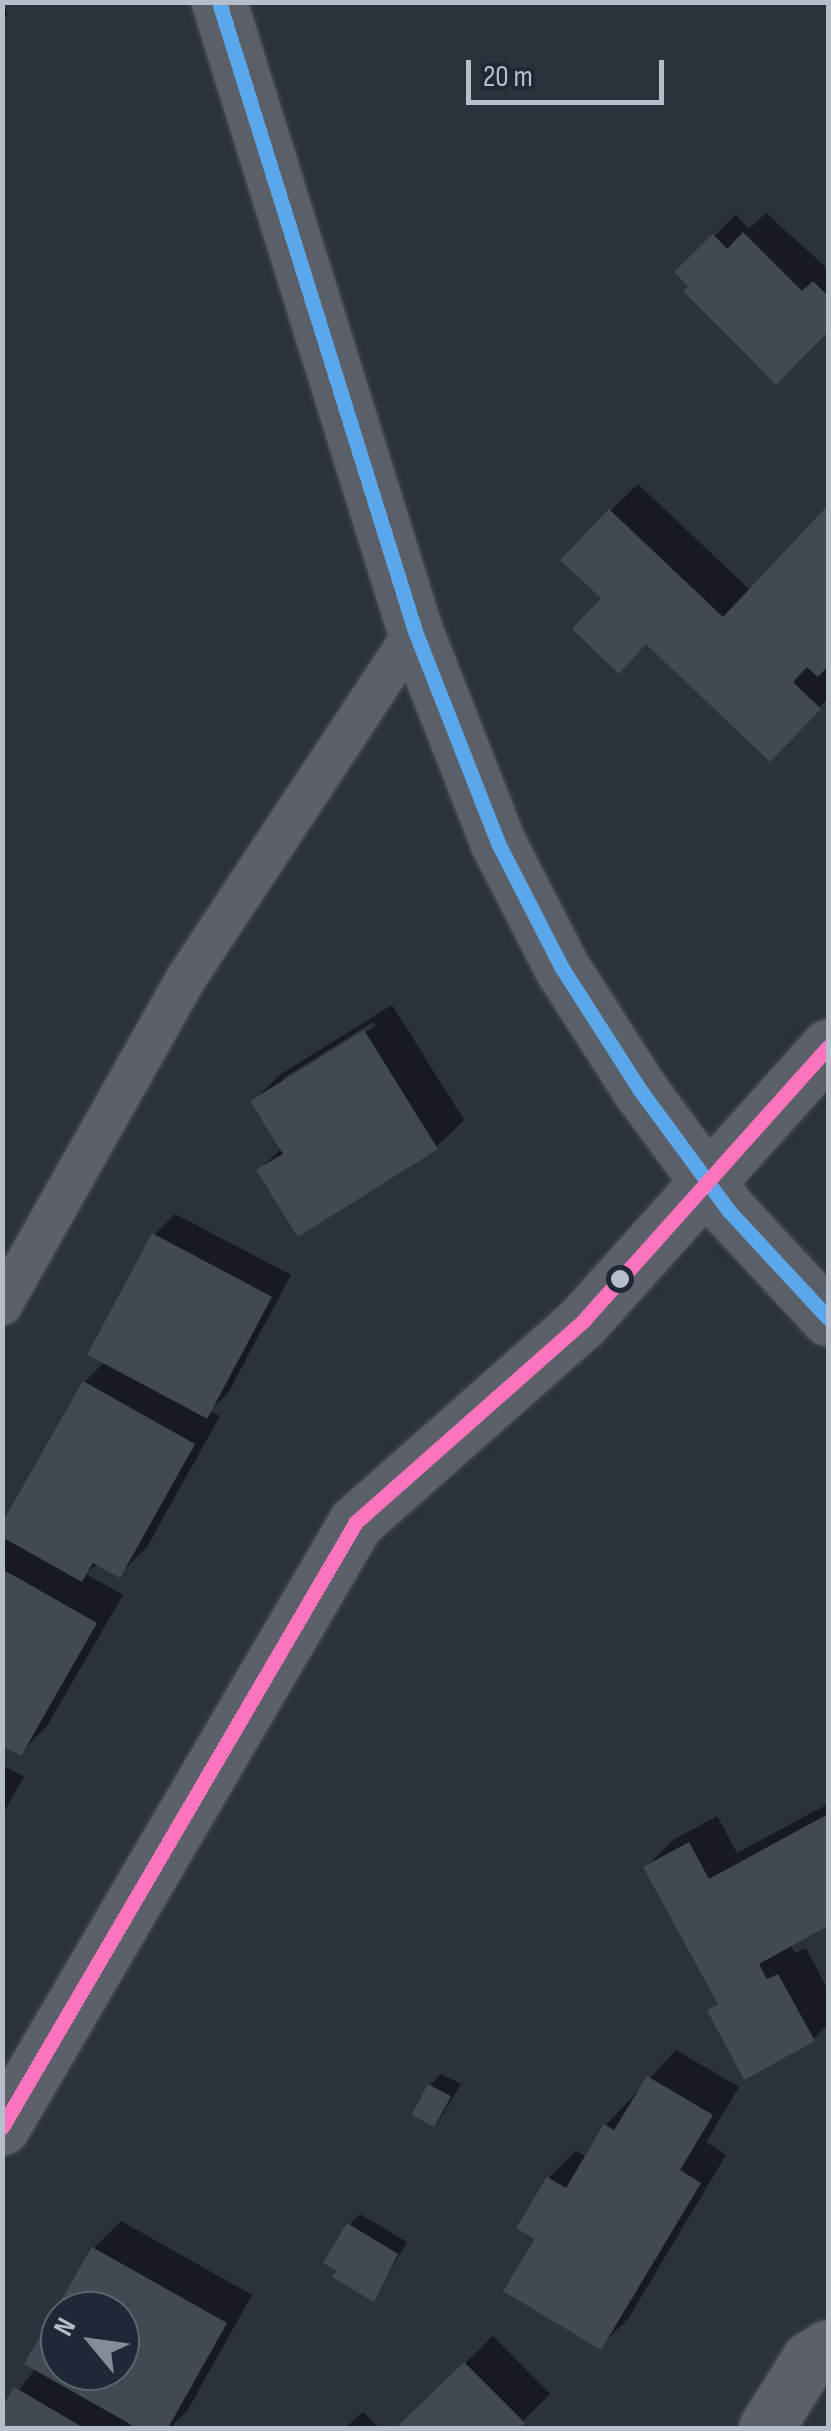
<!DOCTYPE html>
<html>
<head>
<meta charset="utf-8">
<style>
  body { margin:0 }
  #map { position:relative; width:831px; height:2431px; overflow:hidden; background:#2b323c; font-family:"Sofia Sans Condensed",sans-serif }
  div>[style] { position:absolute }
  .shadow>* { inset:0; background:#0007 }
  .building>* { inset:0; background:#434951; transform-origin:0 0 }
  .roads { filter:drop-shadow(0 0 2px #4a4e56) drop-shadow(0 0 2px #4a4e56) }
  .lane>* { height:40px; margin:-20px; padding:0 20px; transform-origin:20px; border-radius:20px; background:#5c6169 }
  .street>* { height:55px; margin:-27.5px; padding:0 27.5px; transform-origin:27.5px; border-radius:27.5px; background:#5c6169 }
  .secondary>* { height:55px; margin:-27.5px; padding:0 27.5px; transform-origin:27.5px; border-radius:27.5px; background:#5b5f67 }
  .bus-1>* { height:15px; margin:-7.5px; padding:0 7.5px; transform-origin:7.5px; border-radius:7.5px; background:#5aa8eb }
  .bus-2>* { height:15px; margin:-7.5px; padding:0 7.5px; transform-origin:7.5px; border-radius:7.5px; background:#fc73be }
  .dots>* { width:28px; height:28px; translate:-50% -50%; box-sizing:border-box; border:5px solid #1e2837; border-radius:50% }
  span { translate:-50% -50%; white-space:nowrap; text-align:center; line-height:1.15; -webkit-text-stroke:8px #1e2837; paint-order:stroke }
  .frame { position:absolute; inset:0; border:5px solid #b6becc; pointer-events:none }
  .north { position:absolute; left:40px; top:2291px; width:100px; height:100px; box-sizing:border-box; background:#1e2837; border:2px solid #5b6473; border-radius:50%; rotate:299deg; font-size:28px; font-weight:700; line-height:40px; text-align:center; color:#b6becc }
  .north::after { content:''; display:block; margin:auto; width:35px; height:45px; background:#858d9a; clip-path:polygon(50% 0,100% 100%,50% 72%,0 100%) }
  .scale { position:absolute; left:466px; top:60px; width:198px; height:45px; box-sizing:border-box; border:5px solid #b6becc; border-top:0; padding-left:12px; font-size:30px; line-height:35px; white-space:nowrap; color:#b6becc; -webkit-text-stroke:8px #1e2837; paint-order:stroke }
</style>
</head>
<body>
<div id="map">
  <div class="shadow">
    <div style="clip-path:polygon(2px 2px,8px 14px,2px 19px)"></div>
    <div style="clip-path:polygon(766px 213px,828px 269px,828px 329px,776px 381px,678px 272px,736px 215px,749px 229px)"></div>
    <div style="clip-path:polygon(638px 484px,751px 591px,828px 509px,828px 698px,770px 759px,604px 598px,610px 511px)"></div>
    <div style="clip-path:polygon(evenodd,392px 1005px,464px 1120px,436px 1147px,259px 1170px,282px 1148px,253px 1101px,281px 1074px,392px 1005px,373px 1022px,376px 1026px,282px 1084px,282px 1079px,373px 1022px)"></div>
    <div style="clip-path:polygon(175px 1214px,291px 1275px,228px 1393px,210px 1411px,220px 1416px,147px 1547px,119px 1575px,98px 1563px,86px 1574px,123px 1595px,47px 1726px,20px 1753px,2px 1744px,2px 1539px,85px 1382px,105px 1361px,154px 1235px)"></div>
    <div style="clip-path:polygon(2px 1765px,24px 1777px,2px 1815px)"></div>
    <div style="clip-path:polygon(828px 1804px,828px 1923px,790px 1944px,795px 1953px,806px 1948px,828px 1990px,828px 2024px,813px 2039px,710px 2011px,719px 2001px,646px 1867px,673px 1840px,717px 1816px,737px 1853px)"></div>
    <div style="clip-path:polygon(676px 2050px,739px 2087px,706px 2142px,726px 2155px,628px 2319px,600px 2346px,538px 2238px,549px 2178px,576px 2151px,587px 2157px,606px 2125px)"></div>
    <div style="clip-path:polygon(441px 2074px,461px 2084px,436px 2125px,430px 2085px)"></div>
    <div style="clip-path:polygon(360px 2214px,407px 2242px,374px 2298px,349px 2225px)"></div>
    <div style="clip-path:polygon(evenodd,121px 2221px,252px 2295px,187px 2411px,170px 2428px,131px 2422px,128px 2428px,2px 2428px,2px 2412px,36px 2368px,27px 2363px,94px 2248px,121px 2221px,60px 2311px,120px 2311px,120px 2371px,60px 2371px,60px 2311px)"></div>
    <div style="clip-path:polygon(493px 2336px,550px 2394px,516px 2428px,399px 2428px)"></div>
    <div style="clip-path:polygon(363px 2412px,379px 2428px,345px 2428px)"></div>
  </div>
  <div class="building">
    <div style="clip-path:polygon(743px 232px,802px 291px,813px 281px,828px 296px,828px 332px,776px 385px,683px 291px,688px 286px,674px 272px,713px 234px,727px 249px)"></div>
    <div style="clip-path:polygon(828px 505px,828px 666px,818px 677px,807px 667px,793px 682px,821px 709px,770px 762px,646px 644px,619px 674px,572px 629px,601px 598px,560px 560px,609px 509px,723px 617px)"></div>
    <div style="clip-path:polygon(364px 1030px,438px 1149px,298px 1237px,256px 1170px,283px 1154px,250px 1101px)"></div>
    <div style="left:152px;top:1233px;width:136px;height:138px;rotate:28deg"></div>
    <div style="clip-path:polygon(83px 1381px,195px 1444px,120px 1578px,93px 1563px,82px 1582px,2px 1537px,2px 1523px)"></div>
    <div style="clip-path:polygon(2px 1569px,97px 1623px,21px 1756px,2px 1746px)"></div>
    <div style="clip-path:polygon(828px 1814px,828px 1926px,759px 1964px,767px 1979px,778px 1974px,815px 2041px,744px 2080px,707px 2010px,718px 2004px,643px 1867px,689px 1842px,709px 1879px)"></div>
    <div style="clip-path:polygon(647px 2076px,713px 2115px,680px 2170px,701px 2183px,601px 2350px,503px 2291px,535px 2239px,516px 2228px,547px 2177px,566px 2188px,604px 2124px,614px 2130px)"></div>
    <div style="left:428px;top:2084px;width:26px;height:35px;rotate:28deg"></div>
    <div style="clip-path:polygon(347px 2223px,398px 2254px,374px 2302px,332px 2277px,337px 2271px,323px 2263px)"></div>
    <div style="clip-path:polygon(evenodd,92px 2247px,227px 2323px,168px 2428px,137px 2428px,24px 2364px,92px 2247px,60px 2311px,120px 2311px,120px 2371px,60px 2371px,60px 2311px)"></div>
    <div style="clip-path:polygon(464px 2362px,525px 2423px,519px 2428px,396px 2428px)"></div>
    <div style="clip-path:polygon(14px 2387px,84px 2428px,2px 2428px,2px 2407px)"></div>
  </div>
  <div class="roads">
    <div class="lane">
      <div style="left:2px;top:1305px;width:377px;rotate:-60.6deg"></div>
      <div style="left:187px;top:977px;width:414px;rotate:-56.6deg"></div>
    </div>
    <div class="street">
      <div style="left:2px;top:2127px;width:701px;rotate:-59.67deg"></div>
      <div style="left:356px;top:1522px;width:303px;rotate:-41.5deg"></div>
      <div style="left:583px;top:1321px;width:368px;rotate:-48.2deg"></div>
      <div style="left:766px;top:2428px;width:81px;rotate:-58.1deg"></div>
      <div style="left:809px;top:2359px;width:22px;rotate:-32deg"></div>
    </div>
    <div class="secondary">
      <div style="left:219px;top:2px;width:659px;rotate:72.69deg"></div>
      <div style="left:415px;top:631px;width:228px;rotate:68.6deg"></div>
      <div style="left:498px;top:843px;width:140px;rotate:62.9deg"></div>
      <div style="left:562px;top:968px;width:145px;rotate:57.4deg"></div>
      <div style="left:640px;top:1090px;width:150px;rotate:53.7deg"></div>
      <div style="left:729px;top:1211px;width:146px;rotate:47.2deg"></div>
    </div>
  </div>
  <div class="bus-1">
    <div style="left:219px;top:2px;width:659px;rotate:72.69deg"></div>
    <div style="left:415px;top:631px;width:228px;rotate:68.6deg"></div>
    <div style="left:498px;top:843px;width:140px;rotate:62.9deg"></div>
    <div style="left:562px;top:968px;width:145px;rotate:57.4deg"></div>
    <div style="left:640px;top:1090px;width:150px;rotate:53.7deg"></div>
    <div style="left:729px;top:1211px;width:146px;rotate:47.2deg"></div>
  </div>
  <div class="bus-2">
    <div style="left:2px;top:2127px;width:701px;rotate:-59.67deg"></div>
    <div style="left:356px;top:1522px;width:303px;rotate:-41.5deg"></div>
    <div style="left:583px;top:1321px;width:368px;rotate:-48.2deg"></div>
  </div>
  <div class="dots">
    <div style="left:620px;top:1279px;background:#b6becc"></div>
  </div>
  <div class="frame"></div>
  <div class="north">N</div>
  <div class="scale">20 m</div>
</div>
</body>
</html>
